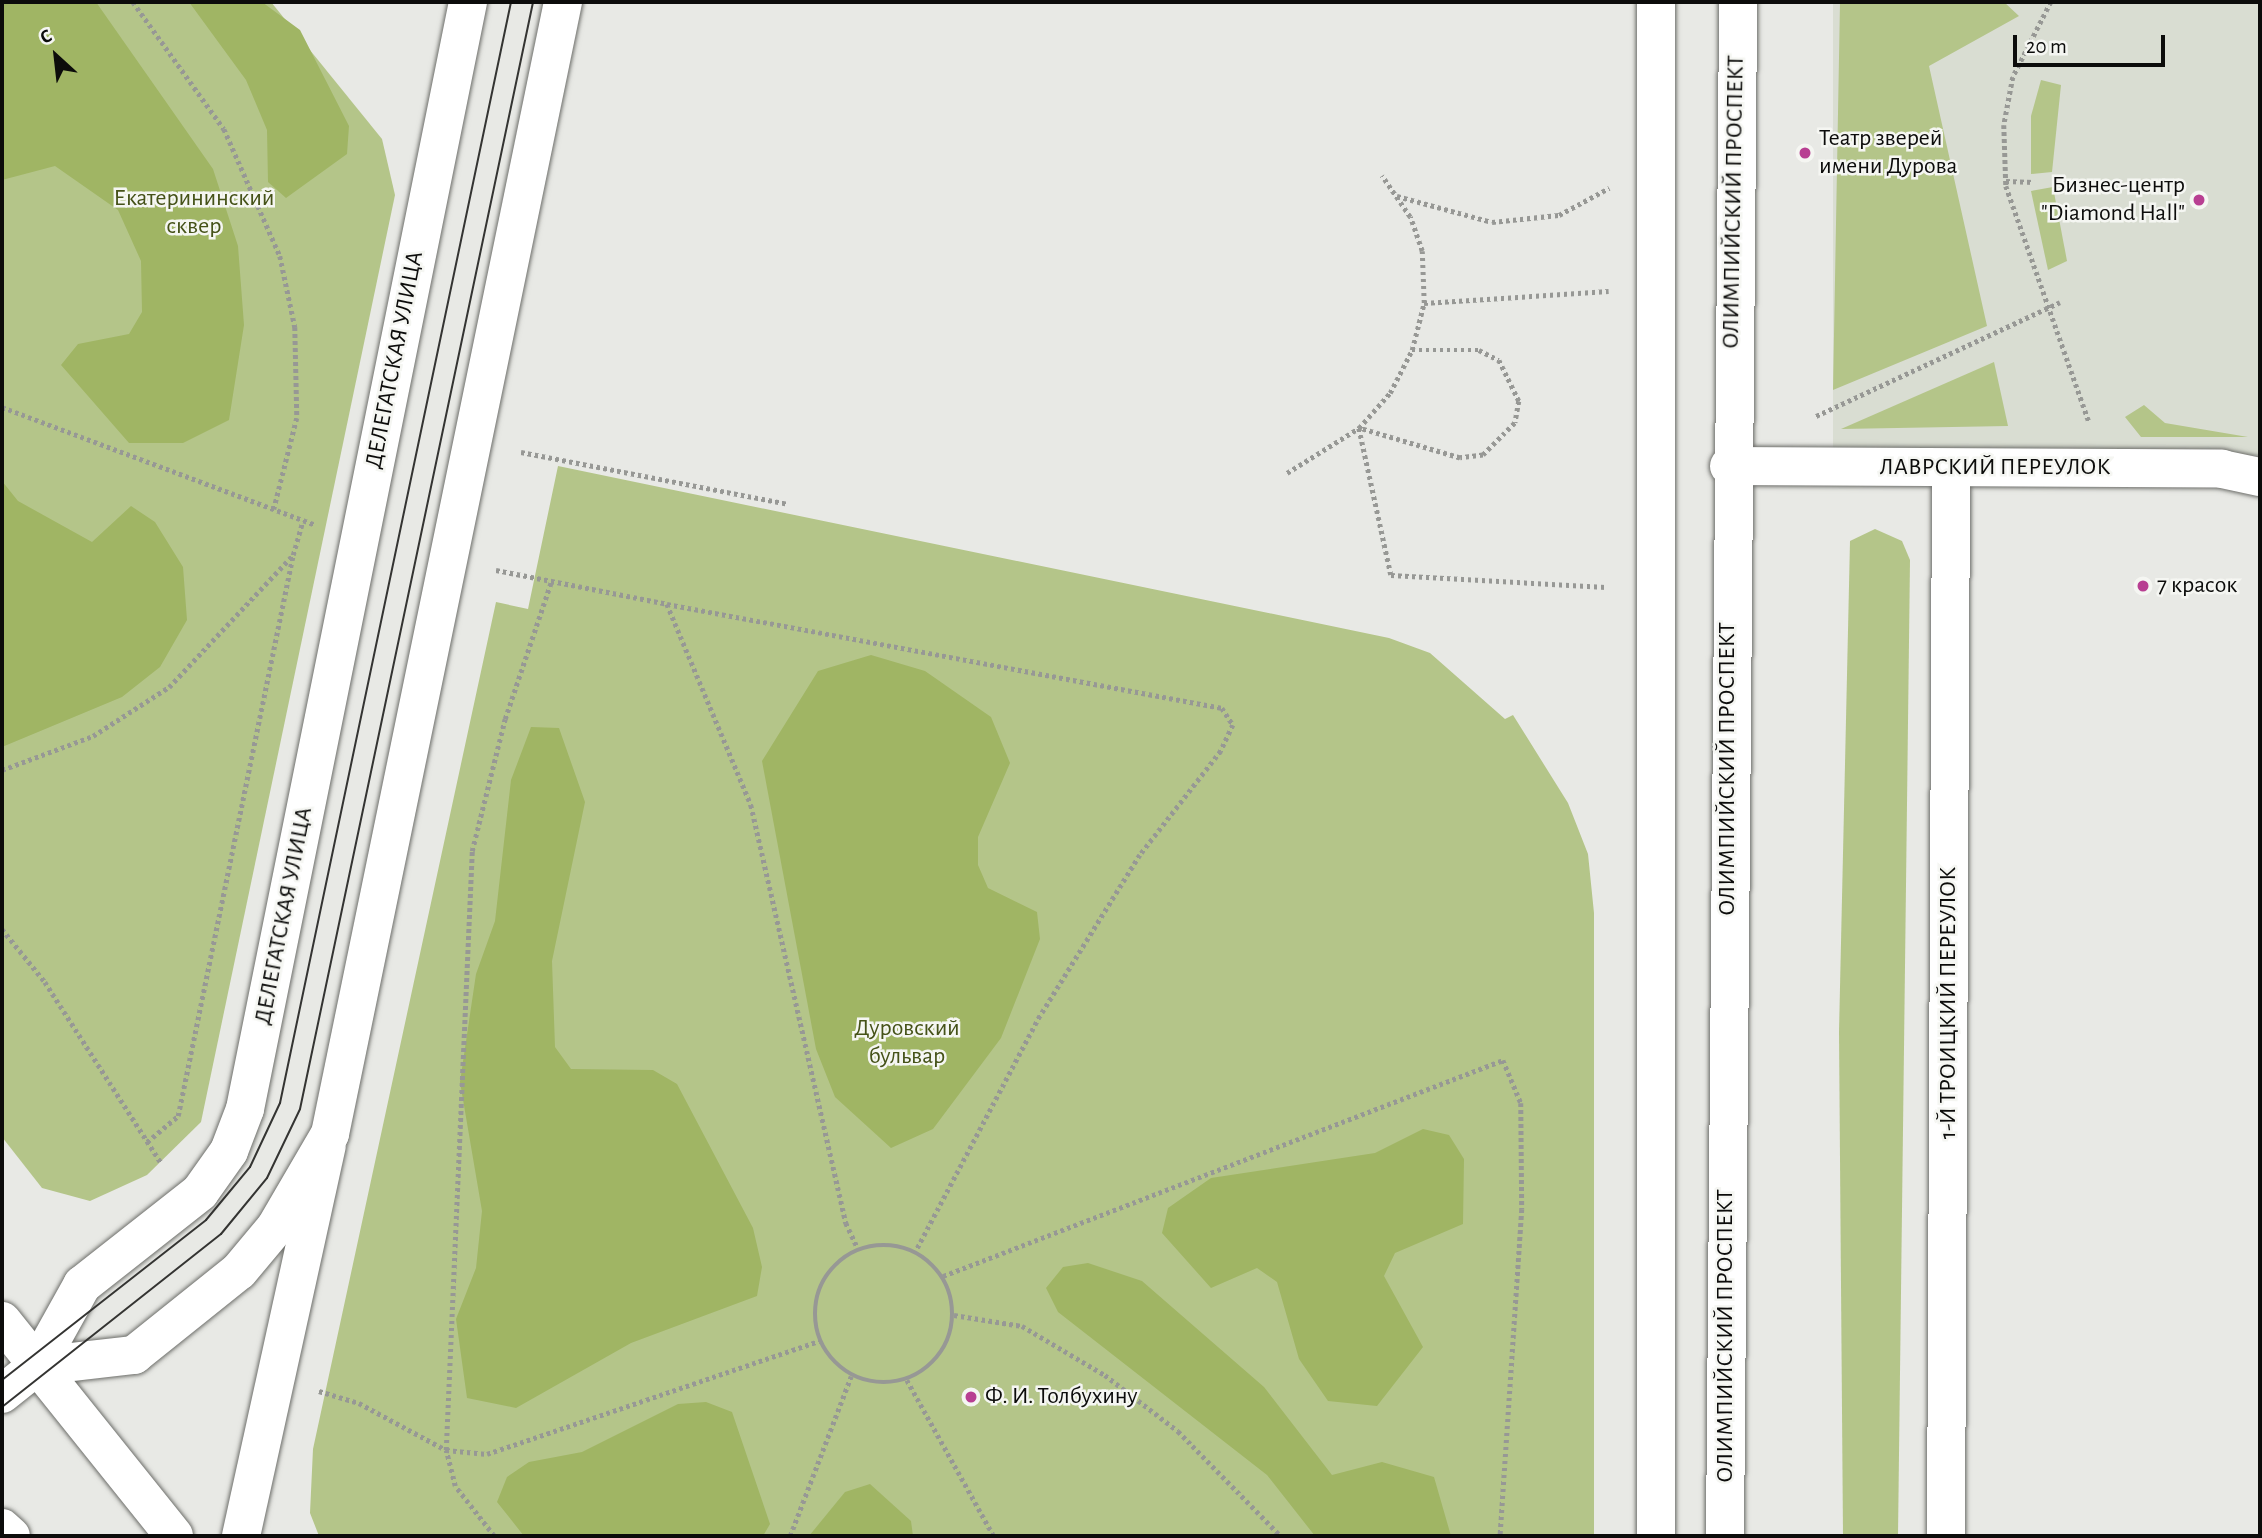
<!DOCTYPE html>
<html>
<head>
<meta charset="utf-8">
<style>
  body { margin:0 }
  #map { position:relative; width:2262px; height:1538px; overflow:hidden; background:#e8e9e5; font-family:"Alegreya Sans",sans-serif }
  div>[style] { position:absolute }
  .built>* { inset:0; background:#d9ddd2; transform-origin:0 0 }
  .green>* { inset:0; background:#b4c589 }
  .forest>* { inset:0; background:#a0b564 }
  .path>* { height:4.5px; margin-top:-2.25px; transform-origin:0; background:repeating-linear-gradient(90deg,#979895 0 3.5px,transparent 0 7px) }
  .path>.ring { margin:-2.25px; padding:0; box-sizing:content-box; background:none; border:4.5px solid #979895; border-radius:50% }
  .roads { filter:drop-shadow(0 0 2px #6d6e6a) drop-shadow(0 0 2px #6d6e6a) }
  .minor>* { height:38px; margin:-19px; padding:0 19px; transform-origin:19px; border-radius:19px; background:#fff }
  .tertiary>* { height:38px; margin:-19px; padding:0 19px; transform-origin:19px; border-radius:19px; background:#fff }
  .secondary>* { height:38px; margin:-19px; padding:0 19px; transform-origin:19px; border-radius:19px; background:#fff }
  .tram>* { height:2px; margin:-1px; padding:0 1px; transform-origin:1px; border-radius:1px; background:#343432 }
  .dots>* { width:19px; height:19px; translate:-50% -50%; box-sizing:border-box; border:4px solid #f5f6f2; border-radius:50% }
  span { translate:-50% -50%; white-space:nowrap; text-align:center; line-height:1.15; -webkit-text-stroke:5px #f5f6f2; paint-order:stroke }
  .poi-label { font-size:24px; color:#0c0c0b }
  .left { translate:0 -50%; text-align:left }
  .right { translate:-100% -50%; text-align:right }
  .park-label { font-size:24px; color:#455218 }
  .street-label { font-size:24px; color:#0c0c0b }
  .frame { position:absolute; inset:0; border:4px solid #0c0c0b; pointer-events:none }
  .north { position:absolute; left:21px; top:21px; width:70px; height:70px; -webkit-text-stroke:5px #f5f6f2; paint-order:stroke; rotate:333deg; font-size:19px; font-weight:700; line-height:28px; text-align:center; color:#0c0c0b }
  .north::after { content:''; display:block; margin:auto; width:24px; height:32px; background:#0c0c0b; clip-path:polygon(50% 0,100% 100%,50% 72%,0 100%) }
  .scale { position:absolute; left:2013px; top:35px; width:152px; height:32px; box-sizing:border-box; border:4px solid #0c0c0b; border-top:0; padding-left:9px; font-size:21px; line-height:24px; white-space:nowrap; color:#0c0c0b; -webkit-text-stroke:5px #f5f6f2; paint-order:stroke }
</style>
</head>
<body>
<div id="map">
  <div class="built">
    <div style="left:1833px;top:2px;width:427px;height:453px"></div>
  </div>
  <div class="green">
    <div style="clip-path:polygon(2px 2px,271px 2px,382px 139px,395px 195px,201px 1122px,147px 1175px,90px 1201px,42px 1188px,2px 1137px)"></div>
    <div style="clip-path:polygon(1840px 2px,2004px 2px,2019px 16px,1929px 66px,1987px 326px,1833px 390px)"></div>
    <div style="clip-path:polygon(2041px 80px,2061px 85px,2052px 172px,2031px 174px,2031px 116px)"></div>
    <div style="clip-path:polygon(2053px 187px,2067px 261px,2048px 270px,2031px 191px)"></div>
    <div style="clip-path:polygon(1994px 362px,2008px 426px,1841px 429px)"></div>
    <div style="clip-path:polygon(2144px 405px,2165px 423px,2248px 437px,2141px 437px,2125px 417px)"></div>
    <div style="clip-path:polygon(558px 466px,1389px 638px,1430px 653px,1505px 719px,1513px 715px,1568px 803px,1588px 854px,1594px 913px,1594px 1536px,319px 1536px,310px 1513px,313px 1449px,496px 602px,528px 609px)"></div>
    <div style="clip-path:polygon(1875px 529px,1902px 541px,1910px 560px,1898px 1536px,1843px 1536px,1839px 1032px,1850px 541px)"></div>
  </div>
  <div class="forest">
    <div style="clip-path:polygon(2px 2px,96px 2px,213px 169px,238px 246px,244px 325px,229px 420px,183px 443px,129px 443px,61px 365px,78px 344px,129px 334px,142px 312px,141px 261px,118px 210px,55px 166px,2px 180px)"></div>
    <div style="clip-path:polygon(189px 2px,262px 2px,300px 30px,349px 126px,347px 154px,286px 198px,268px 182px,267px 130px,246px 80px)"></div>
    <div style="clip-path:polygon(2px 481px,18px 501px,92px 542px,131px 506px,155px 522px,183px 567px,187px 620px,160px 667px,122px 697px,2px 747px)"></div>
    <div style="clip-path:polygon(871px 655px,925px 671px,991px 717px,1010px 763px,978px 837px,978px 865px,988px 888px,1037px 912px,1040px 939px,1001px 1038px,933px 1129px,891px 1148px,835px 1097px,816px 1049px,762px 761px,818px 671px)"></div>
    <div style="clip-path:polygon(531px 727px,559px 728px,585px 802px,552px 961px,555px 1047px,571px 1069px,653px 1070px,677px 1084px,753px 1228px,762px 1267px,757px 1296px,631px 1343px,516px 1408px,467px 1398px,456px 1319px,476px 1268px,482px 1211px,460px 1082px,476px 974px,495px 921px,511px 780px)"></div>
    <div style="clip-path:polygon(1423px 1129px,1449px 1135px,1464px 1159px,1463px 1224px,1395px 1253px,1384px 1276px,1423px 1347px,1377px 1406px,1328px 1401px,1299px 1359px,1277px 1282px,1257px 1268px,1211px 1288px,1162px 1233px,1168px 1208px,1211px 1178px,1375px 1153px)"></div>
    <div style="clip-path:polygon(1088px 1263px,1142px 1281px,1264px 1387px,1332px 1475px,1382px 1462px,1434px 1477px,1451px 1536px,1315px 1536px,1267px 1475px,1058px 1312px,1046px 1288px,1063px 1267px)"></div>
    <div style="clip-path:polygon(706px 1402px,732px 1412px,770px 1524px,763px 1536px,524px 1536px,497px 1502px,507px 1477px,529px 1462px,582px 1452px,678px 1404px)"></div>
    <div style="clip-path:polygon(870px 1484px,911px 1521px,913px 1536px,809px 1536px,845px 1492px)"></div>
  </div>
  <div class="path">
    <div style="left:133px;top:2px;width:156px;rotate:54.4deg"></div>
    <div style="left:224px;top:129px;width:139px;rotate:66.2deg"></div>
    <div style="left:280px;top:256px;width:73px;rotate:78.1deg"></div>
    <div style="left:295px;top:327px;width:91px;rotate:88.7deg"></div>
    <div style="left:297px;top:418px;width:94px;rotate:104.2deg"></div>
    <div style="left:2051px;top:2px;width:84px;rotate:116.9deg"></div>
    <div style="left:2013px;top:77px;width:49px;rotate:100.6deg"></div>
    <div style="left:2004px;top:125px;width:61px;rotate:88.1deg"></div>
    <div style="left:2006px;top:186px;width:250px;rotate:70.6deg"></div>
    <div style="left:2006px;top:181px;width:28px;rotate:2deg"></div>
    <div style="left:1397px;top:196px;width:98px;rotate:15.3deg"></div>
    <div style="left:1492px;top:222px;width:67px;rotate:-6deg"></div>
    <div style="left:1559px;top:215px;width:57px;rotate:-28.4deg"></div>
    <div style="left:1424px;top:303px;width:185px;rotate:-3.7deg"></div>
    <div style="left:1412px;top:350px;width:67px"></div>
    <div style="left:1479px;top:350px;width:22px;rotate:27deg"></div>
    <div style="left:1499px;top:360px;width:46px;rotate:64deg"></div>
    <div style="left:1519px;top:401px;width:22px;rotate:100deg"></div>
    <div style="left:1515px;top:423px;width:45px;rotate:135deg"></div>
    <div style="left:1483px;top:455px;width:23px;rotate:173deg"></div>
    <div style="left:1460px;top:458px;width:105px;rotate:-163.5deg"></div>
    <div style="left:1359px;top:428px;width:150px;rotate:77.7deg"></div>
    <div style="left:1391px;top:575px;width:215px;rotate:3.2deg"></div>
    <div style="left:2px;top:407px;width:335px;rotate:20.6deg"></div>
    <div style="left:1816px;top:416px;width:269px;rotate:-25deg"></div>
    <div style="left:521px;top:452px;width:272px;rotate:11deg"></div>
    <div style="left:1287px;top:473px;width:85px;rotate:-32deg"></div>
    <div style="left:1359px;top:428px;width:47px;rotate:-48.5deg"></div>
    <div style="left:1390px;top:393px;width:48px;rotate:-62.9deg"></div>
    <div style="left:1412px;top:350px;width:49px;rotate:-75.7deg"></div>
    <div style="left:1424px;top:303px;width:52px;rotate:-92.2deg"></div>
    <div style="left:1422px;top:251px;width:36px;rotate:-109deg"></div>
    <div style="left:1410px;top:217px;width:50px;rotate:-124.3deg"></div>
    <div style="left:496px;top:570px;width:174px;rotate:11.2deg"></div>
    <div style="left:667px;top:604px;width:218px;rotate:67.3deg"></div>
    <div style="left:751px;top:805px;width:429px;rotate:77.2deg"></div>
    <div style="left:846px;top:1223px;width:29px;rotate:65deg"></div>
    <div style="left:667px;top:604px;width:565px;rotate:10.61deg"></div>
    <div style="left:1222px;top:708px;width:20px;rotate:57deg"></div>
    <div style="left:1233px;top:725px;width:29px;rotate:115deg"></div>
    <div style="left:1221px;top:751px;width:132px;rotate:127.9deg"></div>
    <div style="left:1140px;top:855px;width:190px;rotate:121.8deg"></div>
    <div style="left:1040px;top:1016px;width:266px;rotate:117.8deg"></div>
    <div style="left:2px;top:770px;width:97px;rotate:-20.5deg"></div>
    <div style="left:93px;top:736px;width:90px;rotate:-32.8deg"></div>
    <div style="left:169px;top:687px;width:181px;rotate:-46.8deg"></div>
    <div style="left:293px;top:555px;width:35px;rotate:-74deg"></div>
    <div style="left:2px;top:929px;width:68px;rotate:50.9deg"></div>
    <div style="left:45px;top:982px;width:216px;rotate:57.3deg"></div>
    <div style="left:147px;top:1142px;width:40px;rotate:-40deg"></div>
    <div style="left:178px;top:1116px;width:573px;rotate:-78.42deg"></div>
    <div class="ring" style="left:815px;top:1245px;width:133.5px;height:133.5px"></div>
    <div style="left:943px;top:1276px;width:600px;rotate:-21.09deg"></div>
    <div style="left:1503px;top:1060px;width:47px;rotate:67.3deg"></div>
    <div style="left:1521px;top:1103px;width:106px;rotate:89.5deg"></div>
    <div style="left:1522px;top:1209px;width:328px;rotate:93.8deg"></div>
    <div style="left:954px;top:1315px;width:69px;rotate:9.2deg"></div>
    <div style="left:1022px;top:1326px;width:96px;rotate:30.6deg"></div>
    <div style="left:1105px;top:1375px;width:92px;rotate:37.5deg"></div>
    <div style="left:1178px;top:1431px;width:147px;rotate:45.6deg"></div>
    <div style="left:907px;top:1380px;width:179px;rotate:60.9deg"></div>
    <div style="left:319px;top:1391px;width:42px;rotate:16.7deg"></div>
    <div style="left:359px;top:1403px;width:99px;rotate:28.4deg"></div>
    <div style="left:446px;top:1450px;width:41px;rotate:5.6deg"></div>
    <div style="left:487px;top:1454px;width:351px;rotate:-18.8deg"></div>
    <div style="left:494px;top:1536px;width:63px;rotate:-128deg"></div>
    <div style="left:455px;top:1486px;width:37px;rotate:-104deg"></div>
    <div style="left:446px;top:1450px;width:600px;rotate:-87.51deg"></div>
    <div style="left:472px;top:851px;width:136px;rotate:-76deg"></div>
    <div style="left:505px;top:719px;width:145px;rotate:-71.4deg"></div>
    <div style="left:790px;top:1536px;width:171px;rotate:-69.1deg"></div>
  </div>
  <div class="roads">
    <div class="minor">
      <div style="left:1729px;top:466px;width:493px;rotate:0.3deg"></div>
      <div style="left:2222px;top:469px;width:39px;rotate:12deg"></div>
      <div style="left:2px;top:1528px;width:12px;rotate:42deg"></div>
      <div style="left:1946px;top:1536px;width:1067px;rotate:-89.73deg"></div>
    </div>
    <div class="tertiary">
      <div style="left:2px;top:1394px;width:45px;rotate:-38.7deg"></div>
      <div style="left:241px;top:1536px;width:400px;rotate:-77.6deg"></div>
    </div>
    <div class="secondary">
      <div style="left:1656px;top:2px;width:1534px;rotate:90deg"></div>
      <div style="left:2px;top:1321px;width:275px;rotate:51.3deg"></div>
      <div style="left:37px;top:1366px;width:98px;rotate:-6.5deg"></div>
      <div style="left:134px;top:1355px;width:134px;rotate:-38.7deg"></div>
      <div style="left:239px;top:1271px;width:56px;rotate:-50.1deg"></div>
      <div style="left:275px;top:1228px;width:109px;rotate:-59.7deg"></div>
      <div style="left:330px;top:1134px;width:1156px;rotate:-78.37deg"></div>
      <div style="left:37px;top:1366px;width:93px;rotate:-60.9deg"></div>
      <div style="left:82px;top:1285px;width:150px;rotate:-38.2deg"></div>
      <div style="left:200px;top:1192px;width:50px;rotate:-54.7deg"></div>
      <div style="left:229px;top:1151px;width:45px;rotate:-69.1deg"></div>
      <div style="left:245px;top:1109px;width:1129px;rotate:-78.61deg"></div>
      <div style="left:1725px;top:1536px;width:1534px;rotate:-89.51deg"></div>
    </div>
  </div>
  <div class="tram">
    <div style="left:2px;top:1380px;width:259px;rotate:-38.1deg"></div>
    <div style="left:206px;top:1220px;width:69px;rotate:-50.3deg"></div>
    <div style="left:250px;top:1167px;width:71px;rotate:-64.9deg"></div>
    <div style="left:280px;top:1103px;width:1125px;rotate:-78.15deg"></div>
    <div style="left:2px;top:1407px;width:279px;rotate:-38.3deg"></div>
    <div style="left:221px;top:1234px;width:72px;rotate:-50.6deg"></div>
    <div style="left:267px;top:1178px;width:76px;rotate:-64.4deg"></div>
    <div style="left:300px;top:1109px;width:1131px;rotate:-78.11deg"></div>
  </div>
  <div class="dots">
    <div style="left:1805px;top:153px;background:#b83f92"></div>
    <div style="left:2199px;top:200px;background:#b83f92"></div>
    <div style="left:2143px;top:586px;background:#b83f92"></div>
    <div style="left:971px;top:1397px;background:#b83f92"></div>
  </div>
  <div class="poi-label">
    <span class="left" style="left:1819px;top:153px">Театр зверей<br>имени Дурова</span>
    <span class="right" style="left:2185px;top:200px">Бизнес-центр<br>"Diamond Hall"</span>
    <span class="left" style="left:2157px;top:586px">7 красок</span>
    <span class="left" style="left:985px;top:1397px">Ф. И. Толбухину</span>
  </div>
  <div class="park-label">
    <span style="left:194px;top:213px">Екатерининский<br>сквер</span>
    <span style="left:907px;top:1043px">Дуровский<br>бульвар</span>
  </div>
  <div class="street-label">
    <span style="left:1734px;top:202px;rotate:-89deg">ОЛИМПИЙСКИЙ ПРОСПЕКТ</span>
    <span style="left:395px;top:360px;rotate:-79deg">ДЕЛЕГАТСКАЯ УЛИЦА</span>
    <span style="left:1995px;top:468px">ЛАВРСКИЙ ПЕРЕУЛОК</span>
    <span style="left:1728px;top:769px;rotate:-90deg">ОЛИМПИЙСКИЙ ПРОСПЕКТ</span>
    <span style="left:284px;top:916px;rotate:-79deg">ДЕЛЕГАТСКАЯ УЛИЦА</span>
    <span style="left:1949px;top:1003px;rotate:-90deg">1-Й ТРОИЦКИЙ ПЕРЕУЛОК</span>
    <span style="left:1726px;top:1336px;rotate:-90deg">ОЛИМПИЙСКИЙ ПРОСПЕКТ</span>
  </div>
  <div class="frame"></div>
  <div class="north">С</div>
  <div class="scale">20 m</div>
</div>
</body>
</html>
